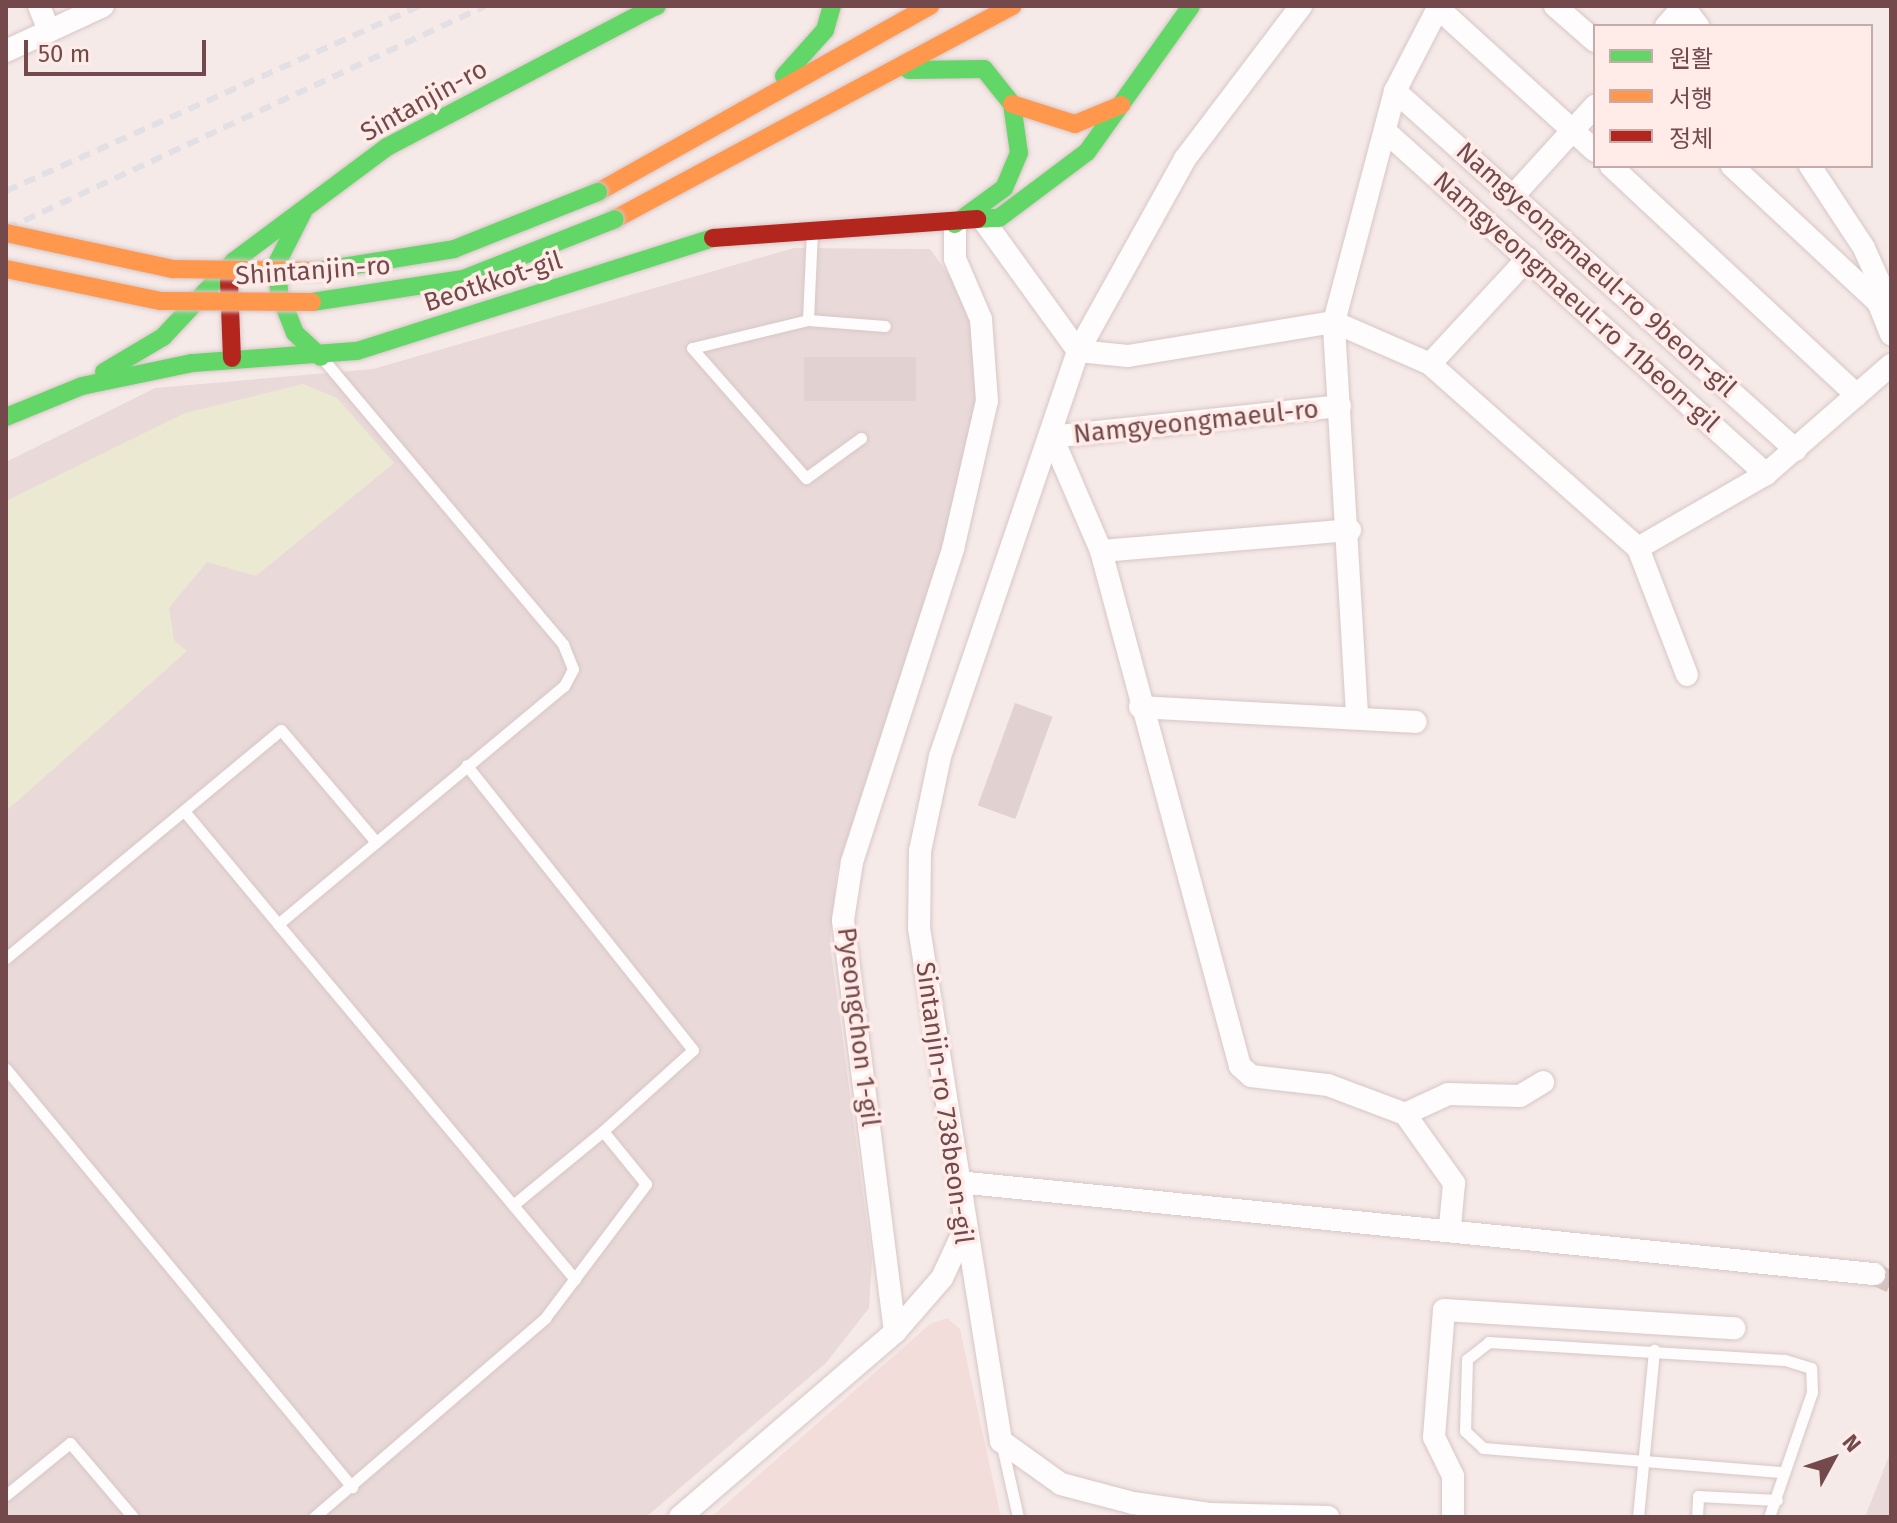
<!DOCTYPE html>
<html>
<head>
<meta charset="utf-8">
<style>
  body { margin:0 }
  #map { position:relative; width:1897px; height:1523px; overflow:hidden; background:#f6eae8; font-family:"Fira Sans","Noto Sans KR",sans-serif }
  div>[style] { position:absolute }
  .residential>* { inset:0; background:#f3ddda }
  .industrial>* { inset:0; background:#e9dad9 }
  .green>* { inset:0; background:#ece9d3 }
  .building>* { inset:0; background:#e2d1d1; transform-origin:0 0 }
  .street-tunnel>* { height:22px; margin-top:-11px; transform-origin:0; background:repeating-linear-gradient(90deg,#d6c2c1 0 22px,transparent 0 33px) }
  .roads { filter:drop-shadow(0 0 2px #d7c7c7) drop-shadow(0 0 2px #d7c7c7) }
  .lane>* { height:11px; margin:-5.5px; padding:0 5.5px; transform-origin:5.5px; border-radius:5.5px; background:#fefcfc }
  .street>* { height:22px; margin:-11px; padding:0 11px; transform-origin:11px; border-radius:11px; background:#fefcfc }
  .fast>* { height:18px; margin:-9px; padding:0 9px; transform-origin:9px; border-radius:9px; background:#63d668 }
  .slow>* { height:18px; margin:-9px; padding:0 9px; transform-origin:9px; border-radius:9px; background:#ff974d }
  .jam>* { height:18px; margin:-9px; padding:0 9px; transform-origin:9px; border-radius:9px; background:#b3261e }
  .rail>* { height:6px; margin-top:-3px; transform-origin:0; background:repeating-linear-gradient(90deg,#e2e0e4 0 12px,transparent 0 20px) }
  .bridges { filter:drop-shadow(0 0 2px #d5c6c6) drop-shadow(0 0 2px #d5c6c6) }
  .fast-bridge>* { height:18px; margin:-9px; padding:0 9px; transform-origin:9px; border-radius:9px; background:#63d668 }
  .slow-bridge>* { height:18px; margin:-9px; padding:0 9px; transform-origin:9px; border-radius:9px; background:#ff974d }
  span { translate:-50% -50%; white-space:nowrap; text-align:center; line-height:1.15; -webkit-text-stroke:7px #ffece8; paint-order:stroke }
  .street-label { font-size:26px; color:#74494c }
  .frame { position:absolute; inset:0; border:8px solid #74494c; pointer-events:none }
  .legend { position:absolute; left:1593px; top:24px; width:280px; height:144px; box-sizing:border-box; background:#ffece8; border:2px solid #c7abaa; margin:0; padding:10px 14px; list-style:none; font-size:24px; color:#74494c }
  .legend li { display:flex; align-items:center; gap:16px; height:40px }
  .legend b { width:40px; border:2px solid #c7abaa }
  .north { position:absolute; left:1793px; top:1419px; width:80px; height:80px; -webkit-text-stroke:6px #ffece8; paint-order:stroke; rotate:50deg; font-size:22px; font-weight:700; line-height:32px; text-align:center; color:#74494c }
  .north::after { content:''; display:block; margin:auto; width:28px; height:36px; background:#74494c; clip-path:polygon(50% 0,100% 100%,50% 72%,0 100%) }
  .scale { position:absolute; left:24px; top:40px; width:182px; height:36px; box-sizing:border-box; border:4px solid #74494c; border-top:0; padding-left:10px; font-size:24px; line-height:28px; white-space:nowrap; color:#74494c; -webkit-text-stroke:6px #ffece8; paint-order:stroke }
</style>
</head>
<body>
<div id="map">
  <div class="residential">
    <div style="clip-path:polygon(947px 1318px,960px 1329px,1001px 1517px,711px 1517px,930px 1324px)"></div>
  </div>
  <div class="industrial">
    <div style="clip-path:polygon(794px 248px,930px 249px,954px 282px,984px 358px,967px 474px,837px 870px,830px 943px,872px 1261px,869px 1308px,826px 1363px,646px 1517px,6px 1517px,6px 462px,155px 388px,373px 369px)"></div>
    <div style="clip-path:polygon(1891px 1451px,1891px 1517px,1865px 1517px)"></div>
  </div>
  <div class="green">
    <div style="clip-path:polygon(303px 384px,337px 398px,394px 463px,256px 576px,207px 562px,169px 608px,174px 640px,187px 651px,6px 811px,6px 501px,185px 413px)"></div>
  </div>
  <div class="building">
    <div style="left:916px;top:357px;width:44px;height:112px;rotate:90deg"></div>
    <div style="left:1015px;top:703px;width:40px;height:109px;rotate:20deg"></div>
  </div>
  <div class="street-tunnel">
    <div style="left:1874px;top:1274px;width:19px;rotate:25deg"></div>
  </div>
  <div class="roads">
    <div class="lane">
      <div style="left:812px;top:231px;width:89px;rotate:92.6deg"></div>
      <div style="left:808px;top:320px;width:119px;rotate:166.4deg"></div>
      <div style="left:692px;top:348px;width:173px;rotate:48.8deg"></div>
      <div style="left:806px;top:478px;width:68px;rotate:-36deg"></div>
      <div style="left:808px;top:320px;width:77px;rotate:4.5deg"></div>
      <div style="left:184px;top:811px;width:147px;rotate:50.2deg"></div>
      <div style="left:278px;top:924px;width:372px;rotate:-39.8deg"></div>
      <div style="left:564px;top:686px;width:19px;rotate:-62deg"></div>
      <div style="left:573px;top:669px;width:27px;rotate:-112deg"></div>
      <div style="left:563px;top:644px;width:374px;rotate:-130.1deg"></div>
      <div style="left:278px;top:924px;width:463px;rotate:50.1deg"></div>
      <div style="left:6px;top:958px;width:357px;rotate:-39.7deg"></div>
      <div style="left:281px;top:730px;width:147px;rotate:49.7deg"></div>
      <div style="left:6px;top:1069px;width:543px;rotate:50.38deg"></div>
      <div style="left:513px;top:1205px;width:117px;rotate:-39.4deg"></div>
      <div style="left:1002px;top:1446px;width:73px;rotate:77.3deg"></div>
      <div style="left:6px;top:1495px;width:82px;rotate:-39.1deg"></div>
      <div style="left:70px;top:1443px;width:97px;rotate:49.6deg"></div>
      <div style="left:314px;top:1517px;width:305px;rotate:-40.7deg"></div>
      <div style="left:545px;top:1318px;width:168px;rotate:-53deg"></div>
      <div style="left:646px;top:1184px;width:68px;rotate:-129.1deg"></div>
      <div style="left:603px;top:1131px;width:121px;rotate:-42deg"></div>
      <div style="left:693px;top:1050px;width:364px;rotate:-128.5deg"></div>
      <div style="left:1638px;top:1517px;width:168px;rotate:-84.5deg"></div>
      <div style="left:1697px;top:1517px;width:21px;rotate:-87deg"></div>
      <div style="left:1698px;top:1496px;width:79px;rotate:2.9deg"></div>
      <div style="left:1769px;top:1517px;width:132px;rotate:-71deg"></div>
      <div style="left:1812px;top:1392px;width:24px;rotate:-92deg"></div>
      <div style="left:1811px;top:1368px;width:28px;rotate:-163deg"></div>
      <div style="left:1784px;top:1360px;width:296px;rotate:-176.5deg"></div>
      <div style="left:1489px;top:1342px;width:28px;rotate:142deg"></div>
      <div style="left:1467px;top:1359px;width:72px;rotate:91.6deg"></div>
      <div style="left:1465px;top:1431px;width:25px;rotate:43deg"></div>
      <div style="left:1483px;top:1448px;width:302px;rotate:4.6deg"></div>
    </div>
    <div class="street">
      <div style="left:39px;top:6px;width:27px;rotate:68deg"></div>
      <div style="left:1301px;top:6px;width:192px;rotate:127.2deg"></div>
      <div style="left:1185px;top:159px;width:220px;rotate:119.1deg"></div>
      <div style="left:1078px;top:351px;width:429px;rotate:108.8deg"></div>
      <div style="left:940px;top:757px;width:96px;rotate:102deg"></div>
      <div style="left:920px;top:851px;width:77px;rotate:90.7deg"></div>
      <div style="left:919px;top:928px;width:520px;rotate:80.92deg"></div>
      <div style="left:1001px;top:1441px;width:74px;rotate:35.6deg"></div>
      <div style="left:1061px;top:1484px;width:74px;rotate:14.8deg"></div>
      <div style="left:1133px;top:1503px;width:77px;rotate:8.2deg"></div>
      <div style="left:1209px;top:1514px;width:119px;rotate:1.4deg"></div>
      <div style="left:1555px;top:6px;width:53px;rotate:41.2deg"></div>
      <div style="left:1683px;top:6px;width:25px;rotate:53deg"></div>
      <div style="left:1438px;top:8px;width:212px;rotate:42.3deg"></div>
      <div style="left:1666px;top:26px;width:27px;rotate:-48deg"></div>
      <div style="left:6px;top:51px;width:107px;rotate:-24.9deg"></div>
      <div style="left:1395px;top:91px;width:538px;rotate:41.84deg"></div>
      <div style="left:1385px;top:131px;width:513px;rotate:42deg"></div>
      <div style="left:1611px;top:166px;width:336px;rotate:43deg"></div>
      <div style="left:1732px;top:166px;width:200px;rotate:43deg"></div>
      <div style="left:1878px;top:302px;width:35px;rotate:68deg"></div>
      <div style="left:1810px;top:166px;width:98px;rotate:56.6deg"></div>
      <div style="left:1864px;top:248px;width:37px;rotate:66deg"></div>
      <div style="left:1879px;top:282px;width:20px;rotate:93deg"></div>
      <div style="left:1513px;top:196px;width:122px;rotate:-47.7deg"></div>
      <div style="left:984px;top:221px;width:160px;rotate:54.1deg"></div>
      <div style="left:1078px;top:351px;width:50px;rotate:5.7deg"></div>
      <div style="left:1128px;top:356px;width:209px;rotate:-9.4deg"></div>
      <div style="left:1334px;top:322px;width:105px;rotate:23.6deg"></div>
      <div style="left:1430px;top:364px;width:278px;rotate:41.5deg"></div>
      <div style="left:1638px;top:548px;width:136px;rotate:68.9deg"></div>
      <div style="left:1430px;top:364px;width:144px;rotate:-47.2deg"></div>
      <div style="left:1340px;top:406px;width:290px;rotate:173.9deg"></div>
      <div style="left:1052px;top:437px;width:124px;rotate:66.7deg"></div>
      <div style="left:1101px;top:551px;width:533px;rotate:74.9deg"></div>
      <div style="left:1240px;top:1066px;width:15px;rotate:42deg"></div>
      <div style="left:1251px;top:1076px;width:78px;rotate:6.7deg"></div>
      <div style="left:1328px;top:1085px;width:82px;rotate:20.6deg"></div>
      <div style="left:1405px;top:1114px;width:85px;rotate:54.6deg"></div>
      <div style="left:1454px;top:1183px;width:44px;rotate:95.2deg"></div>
      <div style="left:1638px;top:548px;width:148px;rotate:-30deg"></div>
      <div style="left:1766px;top:474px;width:166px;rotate:-41.1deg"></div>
      <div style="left:1101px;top:551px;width:250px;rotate:-4.8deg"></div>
      <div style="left:1140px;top:707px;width:276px;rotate:3.1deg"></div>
      <div style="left:1357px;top:714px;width:393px;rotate:-93.4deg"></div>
      <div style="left:1334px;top:322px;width:239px;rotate:-75.2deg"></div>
      <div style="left:1395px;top:91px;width:96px;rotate:-62.6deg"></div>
      <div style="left:1405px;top:1114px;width:47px;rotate:-24.9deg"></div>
      <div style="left:1448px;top:1094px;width:72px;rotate:1.6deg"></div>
      <div style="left:1520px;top:1096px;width:27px;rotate:-31deg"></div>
      <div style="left:958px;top:1182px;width:921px;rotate:5.74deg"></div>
      <div style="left:895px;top:1332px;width:72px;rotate:-49deg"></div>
      <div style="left:942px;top:1278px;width:50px;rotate:-65deg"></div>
      <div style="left:680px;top:1517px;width:284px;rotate:-40.7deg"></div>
      <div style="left:895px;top:1332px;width:415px;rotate:-97.2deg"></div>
      <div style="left:843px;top:920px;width:59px;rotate:-81.2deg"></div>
      <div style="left:852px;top:862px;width:329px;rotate:-72.1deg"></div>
      <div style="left:953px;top:549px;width:152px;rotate:-77.1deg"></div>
      <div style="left:987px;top:401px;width:82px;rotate:-94.2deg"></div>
      <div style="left:981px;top:319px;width:65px;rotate:-113.4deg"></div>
      <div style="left:955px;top:259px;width:35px;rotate:-90deg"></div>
      <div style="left:1453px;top:1517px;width:41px;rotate:-90deg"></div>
      <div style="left:1453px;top:1476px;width:43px;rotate:-116deg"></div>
      <div style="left:1434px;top:1437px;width:127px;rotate:-85.5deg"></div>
      <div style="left:1444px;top:1310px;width:291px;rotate:3.6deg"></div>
    </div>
    <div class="fast">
      <div style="left:654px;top:7px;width:3px;rotate:-18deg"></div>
      <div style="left:909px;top:70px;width:75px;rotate:-0.8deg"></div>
      <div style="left:984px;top:69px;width:45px;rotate:51.3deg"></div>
      <div style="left:1012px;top:104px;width:49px;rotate:81.9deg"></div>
      <div style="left:1019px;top:153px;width:38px;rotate:113deg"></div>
      <div style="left:1004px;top:188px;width:61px;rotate:143.7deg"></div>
      <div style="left:784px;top:76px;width:62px;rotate:-48.3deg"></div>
      <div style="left:825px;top:30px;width:25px;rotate:-74deg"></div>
      <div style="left:303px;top:212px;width:57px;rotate:117deg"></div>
      <div style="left:277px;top:263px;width:30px;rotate:86deg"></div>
      <div style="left:279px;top:293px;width:43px;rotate:68.2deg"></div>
      <div style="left:295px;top:333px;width:35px;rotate:43deg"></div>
      <div style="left:977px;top:219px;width:22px;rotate:-3deg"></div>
      <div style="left:999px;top:218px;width:110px;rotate:-36.9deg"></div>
      <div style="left:1087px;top:152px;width:179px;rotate:-54.5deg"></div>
      <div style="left:104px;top:372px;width:69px;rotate:-30.7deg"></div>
      <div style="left:163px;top:337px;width:104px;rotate:-46.9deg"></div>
      <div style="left:234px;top:261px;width:191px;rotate:-36.7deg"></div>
      <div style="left:387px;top:147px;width:304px;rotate:-27.7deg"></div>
      <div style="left:6px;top:417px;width:82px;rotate:-22.2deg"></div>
      <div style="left:82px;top:386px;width:112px;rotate:-11.8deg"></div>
      <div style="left:192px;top:363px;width:165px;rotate:-4.2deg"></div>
      <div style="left:357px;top:351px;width:374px;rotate:-17.6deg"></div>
    </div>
    <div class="slow">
      <div style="left:1012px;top:104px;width:66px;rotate:17.6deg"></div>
      <div style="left:1075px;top:124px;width:50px;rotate:-22.4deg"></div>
      <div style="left:598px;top:192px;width:381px;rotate:-29.3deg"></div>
      <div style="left:615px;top:219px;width:451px;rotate:-28.2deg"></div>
    </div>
    <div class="jam">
      <div style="left:713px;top:238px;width:265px;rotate:-4.1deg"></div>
      <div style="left:229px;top:281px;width:77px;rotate:87.8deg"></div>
    </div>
  </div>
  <div class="rail">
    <div style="left:6px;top:191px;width:453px;rotate:-24.1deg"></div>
    <div style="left:6px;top:229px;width:528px;rotate:-24.96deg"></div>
  </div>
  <div class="bridges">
    <div class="fast-bridge">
      <div style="left:317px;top:271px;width:139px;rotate:-9.1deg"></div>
      <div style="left:454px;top:249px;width:155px;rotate:-21.6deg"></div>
      <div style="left:312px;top:302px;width:153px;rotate:-8.7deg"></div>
      <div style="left:463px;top:279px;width:163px;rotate:-21.5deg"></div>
    </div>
    <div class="slow-bridge">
      <div style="left:6px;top:233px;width:171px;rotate:12.2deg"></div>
      <div style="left:173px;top:269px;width:144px;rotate:0.8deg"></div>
      <div style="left:6px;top:269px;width:157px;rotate:11.7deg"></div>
      <div style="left:160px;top:301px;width:152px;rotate:0.4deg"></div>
    </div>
  </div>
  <div class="street-label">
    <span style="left:424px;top:101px;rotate:-29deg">Sintanjin-ro</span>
    <span style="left:1596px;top:270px;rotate:42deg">Namgyeongmaeul-ro 9beon-gil</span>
    <span style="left:313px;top:271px;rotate:-4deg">Shintanjin-ro</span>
    <span style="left:493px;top:282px;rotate:-18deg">Beotkkot-gil</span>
    <span style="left:1576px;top:302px;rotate:42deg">Namgyeongmaeul-ro 11beon-gil</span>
    <span style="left:1196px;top:422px;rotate:-6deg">Namgyeongmaeul-ro</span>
    <span style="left:858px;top:1027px;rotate:83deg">Pyeongchon 1-gil</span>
    <span style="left:944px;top:1103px;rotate:82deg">Sintanjin-ro 738beon-gil</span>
  </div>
  <div class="frame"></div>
  <ul class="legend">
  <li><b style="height:10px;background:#63d668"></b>원활</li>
  <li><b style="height:10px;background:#ff974d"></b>서행</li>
  <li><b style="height:10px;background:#b3261e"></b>정체</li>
  </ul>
  <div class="north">N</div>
  <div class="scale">50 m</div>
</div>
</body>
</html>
